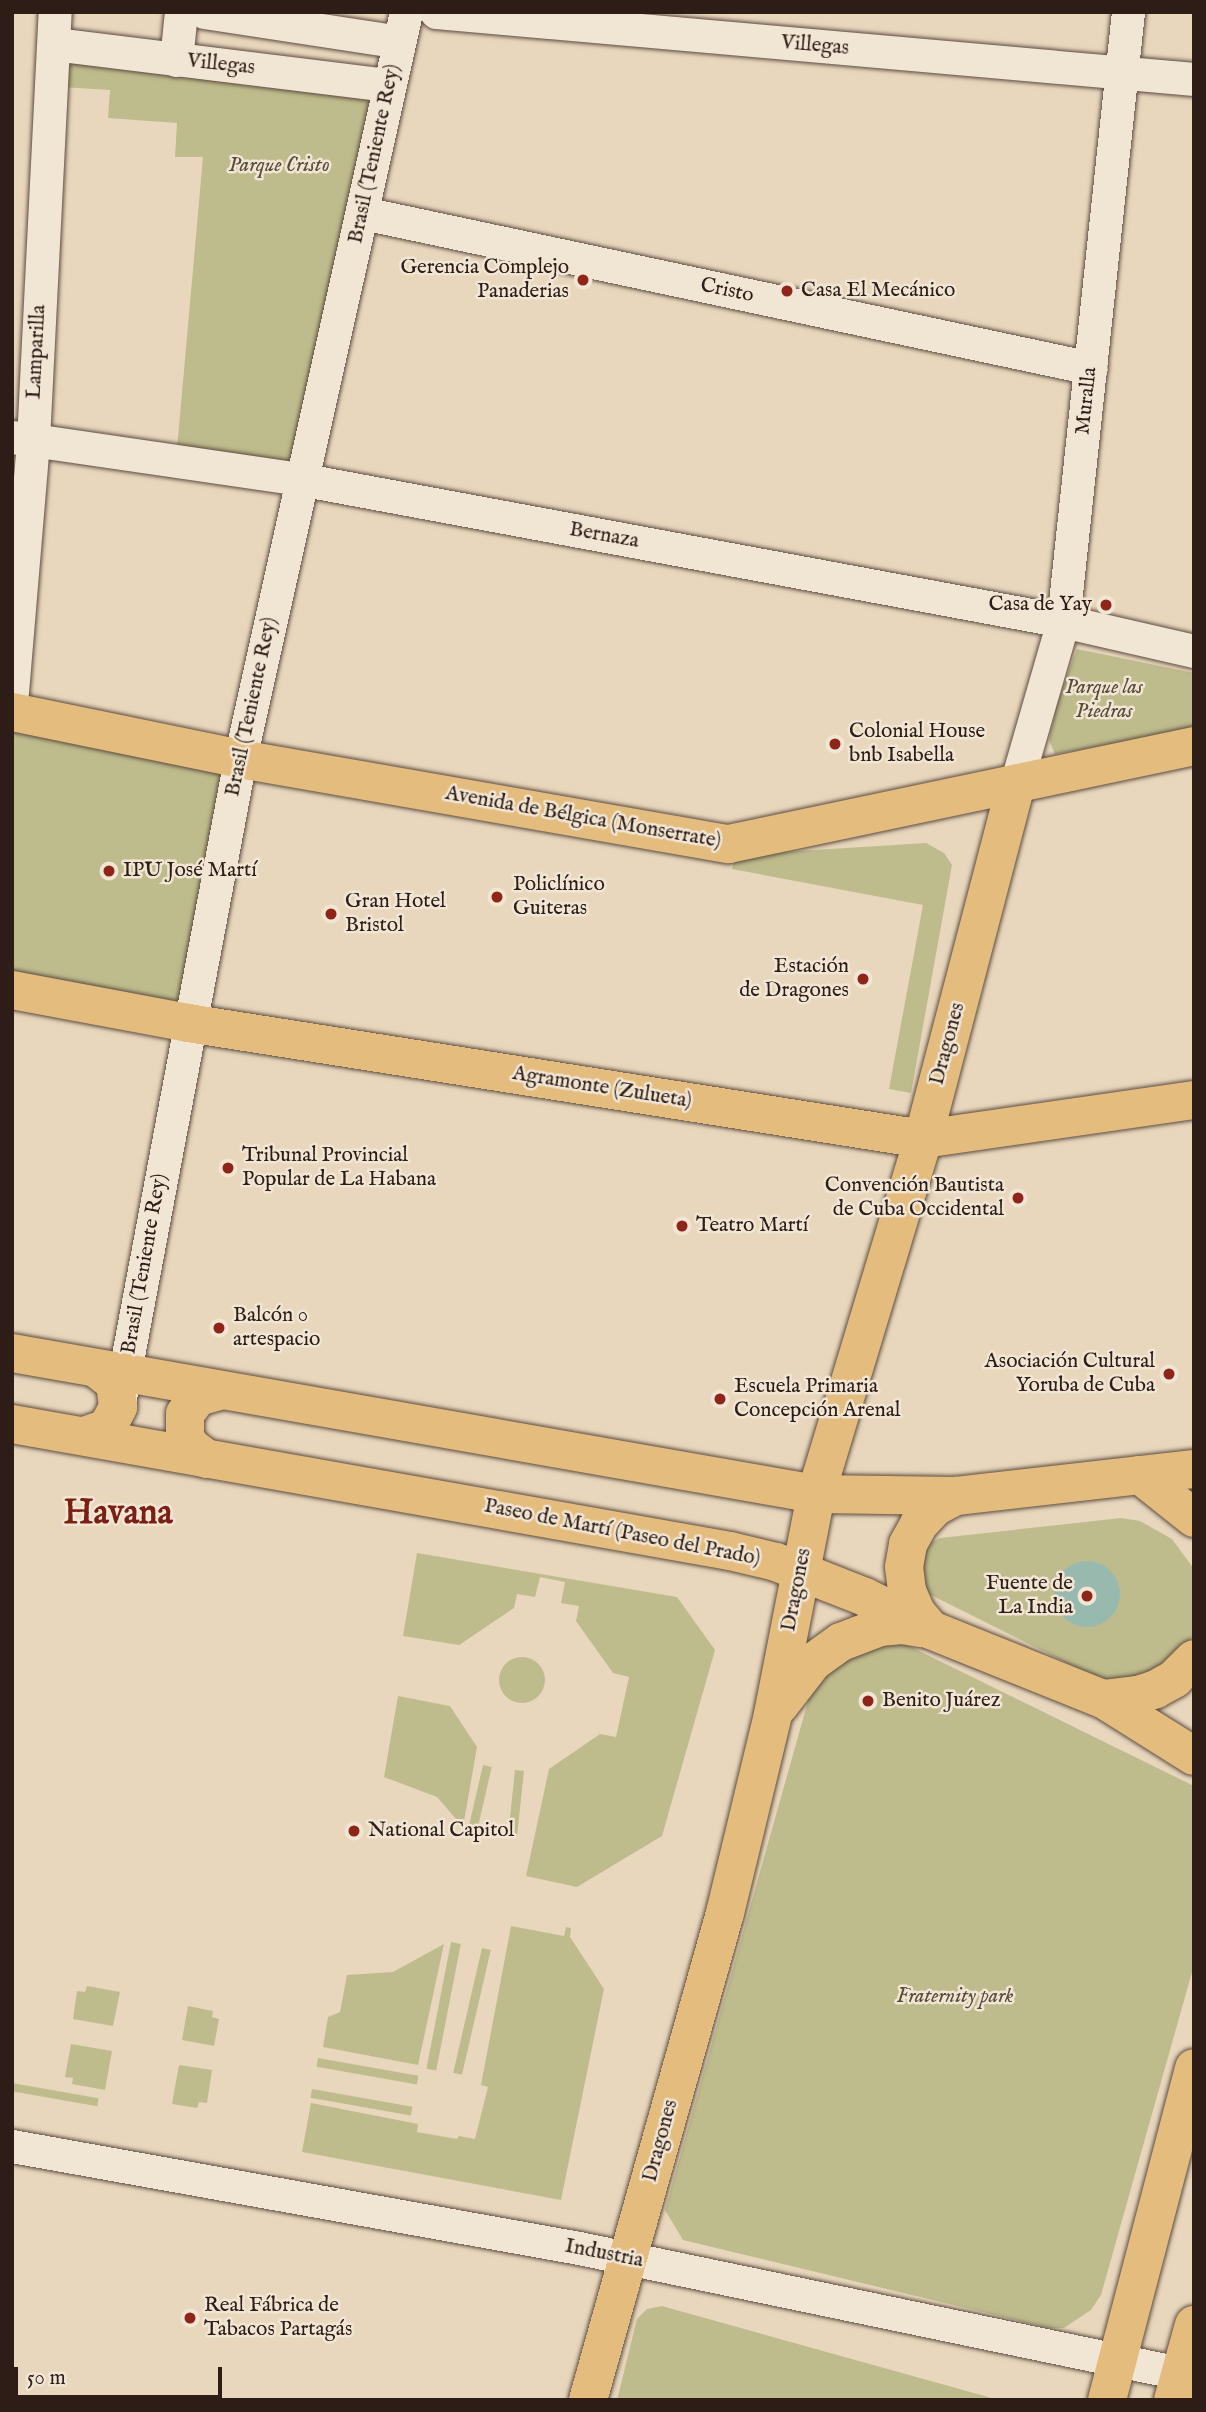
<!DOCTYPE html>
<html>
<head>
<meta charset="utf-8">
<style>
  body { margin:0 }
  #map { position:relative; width:1206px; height:2412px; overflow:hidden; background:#e9d7bd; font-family:"IM FELL English",serif }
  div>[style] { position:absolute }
  .green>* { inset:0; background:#bebc8c; transform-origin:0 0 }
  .round { border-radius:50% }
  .water>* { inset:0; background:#98baae }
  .roads { filter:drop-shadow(0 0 2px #5c4c40) drop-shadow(0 0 2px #5c4c40) }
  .minor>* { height:33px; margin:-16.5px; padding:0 16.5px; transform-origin:16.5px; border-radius:16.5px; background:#f1e5d4 }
  .major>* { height:38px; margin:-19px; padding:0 19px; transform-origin:19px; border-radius:19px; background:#e4bc7e }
  .dots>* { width:19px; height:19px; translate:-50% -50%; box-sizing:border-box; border:4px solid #f1e5d4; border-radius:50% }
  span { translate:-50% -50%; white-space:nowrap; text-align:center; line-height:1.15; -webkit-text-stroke:5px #f1e5d4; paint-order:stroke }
  .street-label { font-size:21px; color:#2d1d16 }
  .park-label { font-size:21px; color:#584d39; font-style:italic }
  .poi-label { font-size:21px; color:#2d1d16 }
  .right { translate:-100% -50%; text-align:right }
  .left { translate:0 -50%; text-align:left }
  .town-label { font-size:35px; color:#7a1f14; font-weight:700 }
  .frame { position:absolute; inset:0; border:14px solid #2d1d16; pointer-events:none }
  .scale { position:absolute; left:14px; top:2367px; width:208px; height:32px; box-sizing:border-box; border:4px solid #2d1d16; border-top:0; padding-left:9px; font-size:21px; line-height:24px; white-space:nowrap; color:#2d1d16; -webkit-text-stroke:5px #f1e5d4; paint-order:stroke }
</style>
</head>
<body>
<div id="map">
  <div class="green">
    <div style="clip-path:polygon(64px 60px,370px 99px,296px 467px,177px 449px,203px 157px,175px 157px,177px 123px,108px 118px,110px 90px,62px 87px)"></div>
    <div style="clip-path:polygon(1077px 649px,1194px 673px,1194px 729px,1055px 754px,1049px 740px,1058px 699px)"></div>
    <div style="clip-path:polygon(12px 724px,227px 765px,178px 1008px,12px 978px)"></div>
    <div style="clip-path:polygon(926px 843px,944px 853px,952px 865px,911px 1093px,889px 1089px,923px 905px,732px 869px,736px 855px)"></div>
    <div style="clip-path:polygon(1121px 1518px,1140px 1521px,1172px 1539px,1194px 1569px,1194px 1632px,1190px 1641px,1155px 1676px,1107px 1683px,927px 1593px,918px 1562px,930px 1543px,940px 1538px)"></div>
    <div style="clip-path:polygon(417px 1553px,677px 1597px,715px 1650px,662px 1836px,577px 1887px,526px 1876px,549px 1769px,600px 1734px,616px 1737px,629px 1677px,613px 1673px,576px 1621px,579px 1606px,561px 1603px,565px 1582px,540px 1577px,535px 1597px,517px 1594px,514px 1608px,459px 1645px,403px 1636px)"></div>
    <div style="clip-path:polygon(890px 1642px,907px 1645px,1194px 1786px,1194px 1965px,1101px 2295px,1091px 2310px,1064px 2328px,1049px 2328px,683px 2240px,665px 2210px,810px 1694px,836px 1663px)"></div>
    <div class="round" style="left:499px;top:1657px;width:46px;height:46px"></div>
    <div style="clip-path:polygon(398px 1696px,450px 1706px,477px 1747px,463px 1827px,437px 1797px,384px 1777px)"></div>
    <div style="left:483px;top:1765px;width:9px;height:66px;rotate:13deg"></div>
    <div style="left:515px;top:1770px;width:9px;height:66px;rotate:6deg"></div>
    <div style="clip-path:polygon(511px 1926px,564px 1936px,566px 1927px,571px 1928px,570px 1937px,604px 1989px,561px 2200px,302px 2152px,311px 2103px,418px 2124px,417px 2132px,457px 2139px,459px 2136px,475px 2139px,488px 2087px,481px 2085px)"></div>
    <div style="left:451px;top:1942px;width:10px;height:129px;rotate:11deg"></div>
    <div style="clip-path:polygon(444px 1944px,418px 2065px,323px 2047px,328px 2017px,340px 2012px,347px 1975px,393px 1972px)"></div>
    <div style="left:482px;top:1948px;width:9px;height:128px;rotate:13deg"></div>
    <div style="clip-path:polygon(87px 1986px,120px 1992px,113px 2026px,73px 2019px,77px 1991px,85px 1992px)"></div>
    <div style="clip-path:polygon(188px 2006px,213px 2011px,212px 2017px,219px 2019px,214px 2046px,182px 2040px)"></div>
    <div style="clip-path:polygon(71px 2044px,112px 2051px,105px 2090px,72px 2084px,73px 2078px,65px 2077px)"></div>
    <div style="left:318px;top:2058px;width:102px;height:9px;rotate:10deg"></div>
    <div style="clip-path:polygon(179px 2065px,212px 2070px,207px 2103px,199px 2102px,197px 2108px,172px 2104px)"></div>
    <div style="left:12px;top:2083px;width:88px;height:8px;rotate:10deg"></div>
    <div style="left:312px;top:2089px;width:102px;height:9px;rotate:10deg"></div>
    <div style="clip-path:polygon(662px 2306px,999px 2400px,617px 2400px,637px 2319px,647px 2309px)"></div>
  </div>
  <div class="water">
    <div class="round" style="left:1054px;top:1561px;width:66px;height:66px"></div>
  </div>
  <div class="roads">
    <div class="minor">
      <div style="left:204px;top:12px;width:197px;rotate:8.7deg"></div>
      <div style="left:436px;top:12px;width:761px;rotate:5.05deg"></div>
      <div style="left:54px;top:44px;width:337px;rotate:7deg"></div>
      <div style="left:176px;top:60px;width:48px;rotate:-84.1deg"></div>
      <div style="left:363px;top:213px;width:744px;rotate:12.02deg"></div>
      <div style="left:12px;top:437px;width:285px;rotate:8.3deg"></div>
      <div style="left:294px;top:478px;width:782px;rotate:10.53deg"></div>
      <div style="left:1063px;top:621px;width:134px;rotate:12.9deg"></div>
      <div style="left:12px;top:692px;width:253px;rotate:-85.2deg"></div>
      <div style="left:33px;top:440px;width:429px;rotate:-87.1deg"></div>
      <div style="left:1016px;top:784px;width:170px;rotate:-73.9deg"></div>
      <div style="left:1063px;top:621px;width:612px;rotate:-83.91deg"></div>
      <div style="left:120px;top:1398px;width:650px;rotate:-79.36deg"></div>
      <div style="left:240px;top:759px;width:765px;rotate:-77.47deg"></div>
      <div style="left:12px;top:2146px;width:576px;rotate:10.2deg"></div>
      <div style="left:579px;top:2248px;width:628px;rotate:11.76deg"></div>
    </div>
    <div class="major">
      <div style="left:12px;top:712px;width:233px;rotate:11.6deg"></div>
      <div style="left:240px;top:759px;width:496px;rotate:9.9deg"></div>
      <div style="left:729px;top:844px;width:475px;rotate:-11.9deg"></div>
      <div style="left:12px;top:990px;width:179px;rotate:10.6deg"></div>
      <div style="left:188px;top:1023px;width:744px;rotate:8.97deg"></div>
      <div style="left:923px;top:1139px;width:274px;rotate:-8.2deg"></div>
      <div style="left:12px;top:1353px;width:816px;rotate:9.95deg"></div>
      <div style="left:816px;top:1494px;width:140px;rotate:0.8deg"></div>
      <div style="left:956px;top:1496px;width:240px;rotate:-6.5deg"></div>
      <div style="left:12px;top:1424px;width:729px;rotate:10.03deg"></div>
      <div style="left:730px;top:1551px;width:47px;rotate:13.4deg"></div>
      <div style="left:776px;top:1562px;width:96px;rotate:21.5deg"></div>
      <div style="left:865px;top:1597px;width:74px;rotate:26.6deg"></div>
      <div style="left:931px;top:1630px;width:185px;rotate:21.9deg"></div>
      <div style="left:1103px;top:1699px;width:107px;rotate:32.1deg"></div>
      <div style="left:84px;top:1436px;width:24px;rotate:-19deg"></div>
      <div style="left:107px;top:1428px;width:24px;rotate:-62deg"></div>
      <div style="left:118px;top:1407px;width:24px;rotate:-97deg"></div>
      <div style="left:115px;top:1383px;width:24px;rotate:-142deg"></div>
      <div style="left:207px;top:1459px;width:21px;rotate:-143deg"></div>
      <div style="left:190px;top:1446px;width:11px;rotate:-117deg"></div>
      <div style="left:185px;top:1436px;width:22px;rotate:-90deg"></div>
      <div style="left:185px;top:1414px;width:21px;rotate:-53deg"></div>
      <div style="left:198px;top:1397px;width:22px;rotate:-16deg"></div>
      <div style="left:1140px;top:1475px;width:69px;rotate:38.5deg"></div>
      <div style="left:931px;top:1630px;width:23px;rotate:-130deg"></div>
      <div style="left:916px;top:1612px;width:23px;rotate:-113deg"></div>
      <div style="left:907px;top:1591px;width:24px;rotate:-97deg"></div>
      <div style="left:904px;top:1567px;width:23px;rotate:-80deg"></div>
      <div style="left:908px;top:1544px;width:23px;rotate:-61deg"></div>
      <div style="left:919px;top:1524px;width:23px;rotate:-47deg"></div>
      <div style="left:935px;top:1507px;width:24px;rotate:-28deg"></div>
      <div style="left:1103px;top:1699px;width:35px;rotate:-7deg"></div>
      <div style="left:1138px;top:1695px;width:19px;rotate:-18deg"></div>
      <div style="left:1156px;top:1689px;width:21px;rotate:-29deg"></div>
      <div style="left:1174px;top:1679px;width:28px;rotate:-45deg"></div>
      <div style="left:779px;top:1706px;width:56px;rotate:-52.3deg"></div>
      <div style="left:813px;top:1662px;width:34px;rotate:-36deg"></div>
      <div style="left:841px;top:1642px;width:42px;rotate:-21deg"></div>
      <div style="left:880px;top:1627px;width:22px;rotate:-5deg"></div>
      <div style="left:902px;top:1625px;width:20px;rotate:9deg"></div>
      <div style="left:588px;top:2400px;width:506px;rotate:-74.29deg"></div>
      <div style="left:725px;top:1913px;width:205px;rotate:-76.4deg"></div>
      <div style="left:773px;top:1714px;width:224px;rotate:-78.9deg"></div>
      <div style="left:816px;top:1494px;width:371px;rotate:-73.2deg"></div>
      <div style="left:923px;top:1139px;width:367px;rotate:-75.3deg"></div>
      <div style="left:1107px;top:2400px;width:343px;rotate:-75.3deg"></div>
      <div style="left:1173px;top:2400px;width:78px;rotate:-74.4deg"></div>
    </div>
  </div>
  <div class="dots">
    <div style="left:583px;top:280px;background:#8f2418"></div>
    <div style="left:787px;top:291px;background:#8f2418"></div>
    <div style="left:1106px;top:605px;background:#8f2418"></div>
    <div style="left:835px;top:744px;background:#8f2418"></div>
    <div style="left:109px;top:871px;background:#8f2418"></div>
    <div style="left:497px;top:897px;background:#8f2418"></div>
    <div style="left:331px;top:914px;background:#8f2418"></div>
    <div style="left:863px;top:979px;background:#8f2418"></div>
    <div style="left:228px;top:1168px;background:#8f2418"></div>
    <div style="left:1018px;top:1198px;background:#8f2418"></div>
    <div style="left:682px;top:1226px;background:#8f2418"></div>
    <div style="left:219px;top:1328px;background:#8f2418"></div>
    <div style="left:1169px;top:1374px;background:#8f2418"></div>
    <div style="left:720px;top:1399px;background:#8f2418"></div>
    <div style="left:1087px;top:1596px;background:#8f2418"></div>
    <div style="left:868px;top:1701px;background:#8f2418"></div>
    <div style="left:354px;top:1831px;background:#8f2418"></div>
    <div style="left:190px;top:2318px;background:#8f2418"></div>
  </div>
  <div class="street-label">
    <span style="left:815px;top:46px;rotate:5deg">Villegas</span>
    <span style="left:221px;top:65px;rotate:6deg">Villegas</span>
    <span style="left:375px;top:154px;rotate:-78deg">Brasil (Teniente Rey)</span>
    <span style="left:727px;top:291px;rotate:12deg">Cristo</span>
    <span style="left:37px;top:352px;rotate:-87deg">Lamparilla</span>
    <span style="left:1087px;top:401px;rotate:-84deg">Muralla</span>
    <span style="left:604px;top:536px;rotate:10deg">Bernaza</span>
    <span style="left:252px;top:707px;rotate:-78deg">Brasil (Teniente Rey)</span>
    <span style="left:583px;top:818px;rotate:10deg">Avenida de Bélgica (Monserrate)</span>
    <span style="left:948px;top:1044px;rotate:-75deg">Dragones</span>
    <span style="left:602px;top:1088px;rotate:9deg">Agramonte (Zulueta)</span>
    <span style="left:145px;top:1264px;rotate:-80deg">Brasil (Teniente Rey)</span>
    <span style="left:622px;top:1533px;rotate:11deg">Paseo de Martí (Paseo del Prado)</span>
    <span style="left:797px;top:1590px;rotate:-79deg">Dragones</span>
    <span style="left:661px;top:2141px;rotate:-75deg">Dragones</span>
    <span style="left:604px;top:2254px;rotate:11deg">Industria</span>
  </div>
  <div class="park-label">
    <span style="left:279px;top:166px">Parque Cristo</span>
    <span style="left:1104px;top:700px">Parque las<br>Piedras</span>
    <span style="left:955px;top:1997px">Fraternity park</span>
  </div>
  <div class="poi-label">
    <span class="right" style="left:569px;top:280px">Gerencia Complejo<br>Panaderias</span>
    <span class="left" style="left:801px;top:291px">Casa El Mecánico</span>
    <span class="right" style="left:1092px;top:605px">Casa de Yay</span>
    <span class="left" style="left:849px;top:744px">Colonial House<br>bnb Isabella</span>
    <span class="left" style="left:123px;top:871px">IPU José Martí</span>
    <span class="left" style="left:513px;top:897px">Policlínico<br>Guiteras</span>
    <span class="left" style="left:345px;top:914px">Gran Hotel<br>Bristol</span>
    <span class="right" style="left:849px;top:979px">Estación<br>de Dragones</span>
    <span class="left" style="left:242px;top:1168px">Tribunal Provincial<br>Popular de La Habana</span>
    <span class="right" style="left:1004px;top:1198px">Convención Bautista<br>de Cuba Occidental</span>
    <span class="left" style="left:696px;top:1226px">Teatro Martí</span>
    <span class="left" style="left:233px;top:1328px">Balcón 0<br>artespacio</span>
    <span class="right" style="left:1155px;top:1374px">Asociación Cultural<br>Yoruba de Cuba</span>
    <span class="left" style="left:734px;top:1399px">Escuela Primaria<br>Concepción Arenal</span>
    <span class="right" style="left:1073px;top:1596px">Fuente de<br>La India</span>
    <span class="left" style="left:882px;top:1701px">Benito Juárez</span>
    <span class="left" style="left:368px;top:1831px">National Capitol</span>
    <span class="left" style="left:204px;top:2318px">Real Fábrica de<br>Tabacos Partagás</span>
  </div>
  <div class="town-label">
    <span style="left:118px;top:1514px">Havana</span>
  </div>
  <div class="frame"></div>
  <div class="scale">50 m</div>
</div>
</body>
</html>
